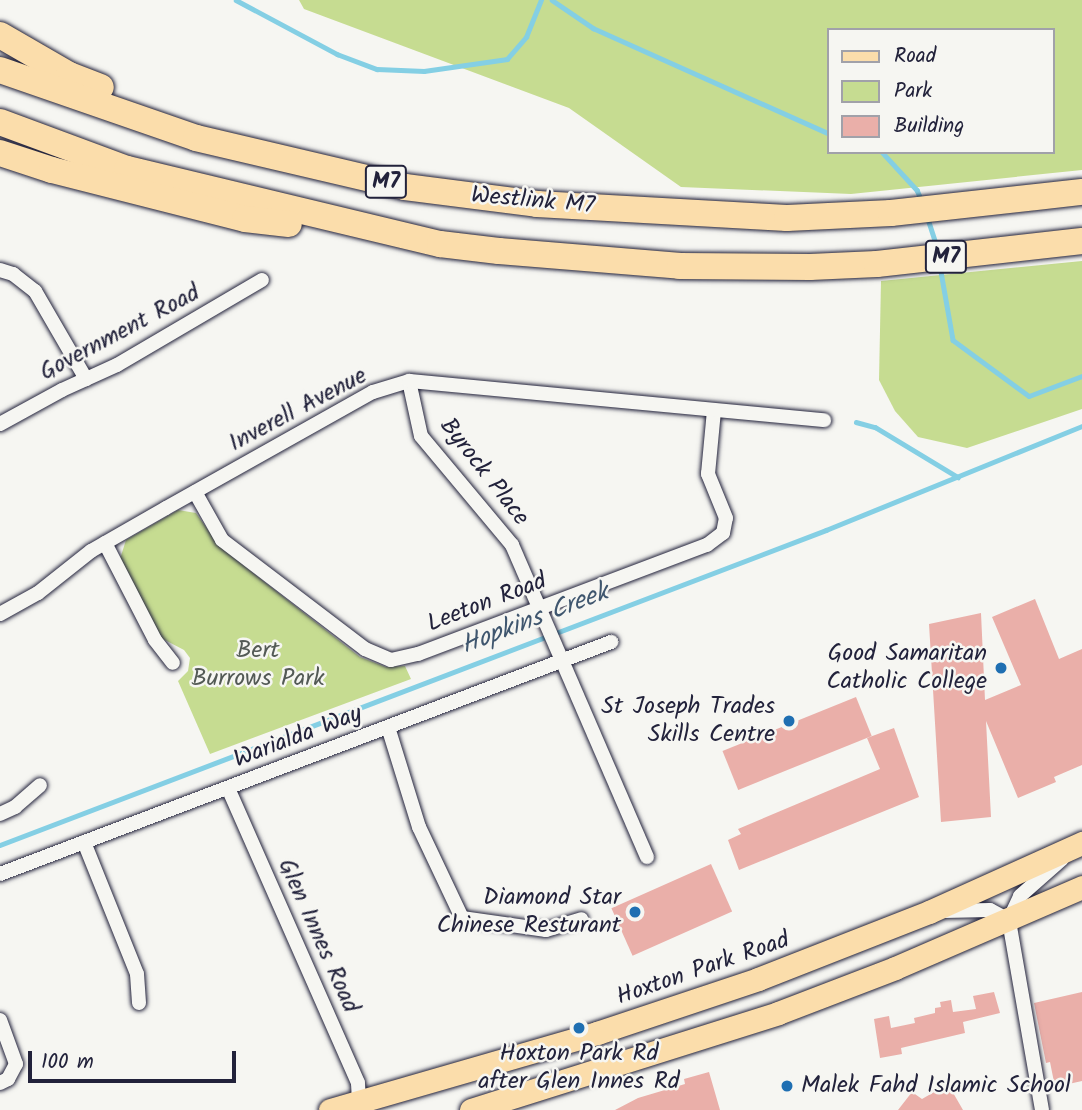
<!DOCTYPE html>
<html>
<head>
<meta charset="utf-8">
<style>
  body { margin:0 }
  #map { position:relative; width:1082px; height:1110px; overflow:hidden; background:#f6f6f2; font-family:Kalam,sans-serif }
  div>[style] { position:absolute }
  .green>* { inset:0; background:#c6dc91 }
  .stream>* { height:4.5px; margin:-2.25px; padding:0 2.25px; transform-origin:2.25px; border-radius:2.25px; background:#84cfe4 }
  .building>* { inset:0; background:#eaafa9; transform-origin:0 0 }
  .roads { filter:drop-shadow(0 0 2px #22223b) drop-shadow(0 0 2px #22223b) }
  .street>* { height:14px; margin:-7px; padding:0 7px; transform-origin:7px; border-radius:7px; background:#f6f6f2 }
  .primary>* { height:23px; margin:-11.5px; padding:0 11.5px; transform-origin:11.5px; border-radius:11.5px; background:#fbddab }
  .highway>* { height:26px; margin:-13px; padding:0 13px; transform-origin:13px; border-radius:13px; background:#fbddab }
  .dots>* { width:19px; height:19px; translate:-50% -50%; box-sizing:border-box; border:4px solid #f6f6f2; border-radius:50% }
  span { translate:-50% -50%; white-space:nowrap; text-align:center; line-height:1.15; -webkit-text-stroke:5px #f6f6f2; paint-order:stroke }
  .shield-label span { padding:2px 5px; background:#f6f6f2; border:2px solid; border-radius:5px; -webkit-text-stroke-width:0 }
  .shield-label { font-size:23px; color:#22223b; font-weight:700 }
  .street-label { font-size:24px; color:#22223b }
  .park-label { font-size:24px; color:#535a55 }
  .poi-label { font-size:24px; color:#22223b }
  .right { translate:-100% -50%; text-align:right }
  .left { translate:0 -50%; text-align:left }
  .water-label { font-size:26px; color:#3f566e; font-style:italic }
  .legend { position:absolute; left:827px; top:28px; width:228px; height:126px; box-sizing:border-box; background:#f6f6f2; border:2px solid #a1a1a9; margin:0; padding:9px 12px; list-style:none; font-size:21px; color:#22223b }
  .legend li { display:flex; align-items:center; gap:14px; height:35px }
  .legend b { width:35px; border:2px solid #a1a1a9 }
  .scale { position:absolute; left:28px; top:1051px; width:208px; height:32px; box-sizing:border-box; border:4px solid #22223b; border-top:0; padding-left:9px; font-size:21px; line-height:24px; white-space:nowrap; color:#22223b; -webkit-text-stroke:5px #f6f6f2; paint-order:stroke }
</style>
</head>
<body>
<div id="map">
  <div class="green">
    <div style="clip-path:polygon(evenodd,299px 0,1082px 0,1082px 170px,851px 194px,681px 187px,569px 108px,304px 9px,299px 0,828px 30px,1052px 30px,1052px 152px,828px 152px,828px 30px)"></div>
    <div style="clip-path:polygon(1082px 261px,1082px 409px,967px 448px,918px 437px,895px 411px,879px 380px,881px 281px)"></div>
    <div style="clip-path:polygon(178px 510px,196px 513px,220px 547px,360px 657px,386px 667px,405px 666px,411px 679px,210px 754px,178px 681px,188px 671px,190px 658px,184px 650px,161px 638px,120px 559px,126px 540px)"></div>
  </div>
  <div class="stream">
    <div style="left:236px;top:0;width:115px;rotate:28.1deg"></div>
    <div style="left:337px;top:54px;width:43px;rotate:20.6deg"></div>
    <div style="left:377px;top:69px;width:47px;rotate:2.4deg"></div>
    <div style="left:424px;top:71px;width:84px;rotate:-8.2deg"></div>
    <div style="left:507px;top:59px;width:29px;rotate:-49deg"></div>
    <div style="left:526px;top:37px;width:40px;rotate:-68deg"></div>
    <div style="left:552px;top:0;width:50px;rotate:34.3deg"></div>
    <div style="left:593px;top:28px;width:257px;rotate:24.1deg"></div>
    <div style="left:882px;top:152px;width:52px;rotate:47.4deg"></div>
    <div style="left:917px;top:190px;width:12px;rotate:66deg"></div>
    <div style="left:928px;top:219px;width:29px;rotate:72deg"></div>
    <div style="left:940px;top:266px;width:75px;rotate:80deg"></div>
    <div style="left:953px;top:340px;width:94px;rotate:36.4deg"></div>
    <div style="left:1029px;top:396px;width:57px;rotate:-20.7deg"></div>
    <div style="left:856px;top:422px;width:20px;rotate:15deg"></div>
    <div style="left:875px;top:427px;width:97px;rotate:31.1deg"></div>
    <div style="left:0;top:845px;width:884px;rotate:-20.87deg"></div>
    <div style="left:826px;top:530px;width:276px;rotate:-22.1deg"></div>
  </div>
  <div class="building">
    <div style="clip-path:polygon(1035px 599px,1059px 659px,1082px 649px,1082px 765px,1054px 777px,1056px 782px,1018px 798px,986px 721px,991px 817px,941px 822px,929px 624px,981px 613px,985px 700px,1021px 685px,992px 617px)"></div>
    <div style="left:856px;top:697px;width:42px;height:144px;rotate:68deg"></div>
    <div style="clip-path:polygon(894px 728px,919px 797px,739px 870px,728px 840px,741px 834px,738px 829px,880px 769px,867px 738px)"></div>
    <div style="left:711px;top:864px;width:52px;height:109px;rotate:66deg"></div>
    <div style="clip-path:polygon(994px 992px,1000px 1013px,963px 1022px,965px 1033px,901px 1048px,902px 1054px,880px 1058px,874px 1019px,889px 1016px,891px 1028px,915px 1023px,914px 1018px,935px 1013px,935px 1008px,941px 1007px,940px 1002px,951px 1000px,953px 1012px,976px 1009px,973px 996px)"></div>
    <div style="clip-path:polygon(1082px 992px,1082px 1081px,1055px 1087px,1050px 1062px,1046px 1063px,1034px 1003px)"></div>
    <div style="clip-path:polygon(709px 1072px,720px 1110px,615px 1110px,638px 1098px,685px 1084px,684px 1079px)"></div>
    <div style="clip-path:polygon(948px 1084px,963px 1110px,898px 1110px,912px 1092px,922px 1099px)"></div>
  </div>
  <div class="roads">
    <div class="street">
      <div style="left:0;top:270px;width:14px;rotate:17deg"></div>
      <div style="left:13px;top:274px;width:28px;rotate:38deg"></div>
      <div style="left:35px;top:291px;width:102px;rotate:59.9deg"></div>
      <div style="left:409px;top:381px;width:56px;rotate:77.7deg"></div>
      <div style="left:421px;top:436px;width:142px;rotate:50.1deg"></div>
      <div style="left:512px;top:545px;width:340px;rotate:66.6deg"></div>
      <div style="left:0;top:424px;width:71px;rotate:-28.7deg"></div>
      <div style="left:62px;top:390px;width:60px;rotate:-24.4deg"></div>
      <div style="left:117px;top:365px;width:168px;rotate:-30.4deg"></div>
      <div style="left:195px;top:492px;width:55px;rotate:60.6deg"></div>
      <div style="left:222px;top:540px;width:180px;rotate:37.3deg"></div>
      <div style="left:365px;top:649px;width:28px;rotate:23deg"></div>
      <div style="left:391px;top:660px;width:28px;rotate:-13deg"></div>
      <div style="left:418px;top:654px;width:309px;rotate:-20.7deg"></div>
      <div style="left:707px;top:545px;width:20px;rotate:-37deg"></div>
      <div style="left:723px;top:533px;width:15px;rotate:-79deg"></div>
      <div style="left:726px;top:518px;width:48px;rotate:-112.2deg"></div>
      <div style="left:708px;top:474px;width:63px;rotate:-84.6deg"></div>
      <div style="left:105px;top:543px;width:109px;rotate:62.7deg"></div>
      <div style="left:155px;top:640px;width:29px;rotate:52deg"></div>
      <div style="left:0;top:614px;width:43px;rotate:-28.9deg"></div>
      <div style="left:38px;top:593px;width:68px;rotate:-38.4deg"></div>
      <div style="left:91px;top:551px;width:86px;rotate:-29.8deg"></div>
      <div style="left:166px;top:508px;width:237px;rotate:-29.3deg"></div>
      <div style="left:373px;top:392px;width:38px;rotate:-17deg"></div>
      <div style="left:409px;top:381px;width:417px;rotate:5.4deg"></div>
      <div style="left:388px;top:727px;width:105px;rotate:72.8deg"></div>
      <div style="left:419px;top:827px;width:101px;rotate:64.7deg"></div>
      <div style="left:462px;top:918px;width:85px;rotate:8.1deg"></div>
      <div style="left:546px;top:930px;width:37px;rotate:-17deg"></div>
      <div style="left:228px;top:788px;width:322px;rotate:66.2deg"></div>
      <div style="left:358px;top:1083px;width:20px;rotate:87deg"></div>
      <div style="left:0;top:814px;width:17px;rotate:-25deg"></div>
      <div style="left:15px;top:807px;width:33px;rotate:-41deg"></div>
      <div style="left:84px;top:842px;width:142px;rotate:68.1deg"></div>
      <div style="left:137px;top:974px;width:29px;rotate:86deg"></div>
      <div style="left:0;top:874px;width:654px;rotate:-20.79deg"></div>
      <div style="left:944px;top:911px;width:46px;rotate:-1.2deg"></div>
      <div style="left:990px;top:910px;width:21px;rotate:28deg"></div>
      <div style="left:0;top:1020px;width:47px;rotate:70deg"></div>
      <div style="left:16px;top:1064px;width:17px;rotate:118deg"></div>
      <div style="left:8px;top:1079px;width:9px;rotate:153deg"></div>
      <div style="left:1042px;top:1110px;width:193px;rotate:-99.9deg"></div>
      <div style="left:1009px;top:920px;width:26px;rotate:-65deg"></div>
      <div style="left:1020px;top:896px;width:56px;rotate:-41.4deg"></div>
    </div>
    <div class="primary">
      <div style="left:330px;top:1110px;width:278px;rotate:-16.1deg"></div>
      <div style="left:597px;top:1033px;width:170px;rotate:-18.5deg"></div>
      <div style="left:758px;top:979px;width:184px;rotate:-21.4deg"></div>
      <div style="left:929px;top:912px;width:168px;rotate:-24.3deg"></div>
      <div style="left:471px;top:1110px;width:322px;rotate:-17.5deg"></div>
      <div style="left:778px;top:1013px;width:125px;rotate:-21deg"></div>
      <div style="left:895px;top:968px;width:204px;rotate:-23.4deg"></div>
    </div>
    <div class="highway">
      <div style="left:0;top:35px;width:80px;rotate:30.1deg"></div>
      <div style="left:69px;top:75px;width:34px;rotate:21deg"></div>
      <div style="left:0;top:70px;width:207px;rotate:19.1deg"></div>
      <div style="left:196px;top:138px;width:215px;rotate:13.2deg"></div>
      <div style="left:405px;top:187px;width:133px;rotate:7.3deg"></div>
      <div style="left:537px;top:204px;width:250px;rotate:3.2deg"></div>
      <div style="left:787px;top:218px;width:104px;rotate:-2.8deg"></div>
      <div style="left:891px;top:213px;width:192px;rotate:-6.3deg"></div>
      <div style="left:0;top:122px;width:135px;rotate:20.3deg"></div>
      <div style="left:127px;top:169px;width:322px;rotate:13.5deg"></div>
      <div style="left:440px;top:244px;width:59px;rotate:6.8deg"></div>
      <div style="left:499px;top:251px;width:182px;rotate:4.7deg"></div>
      <div style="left:680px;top:266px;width:130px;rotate:0.4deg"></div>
      <div style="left:810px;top:267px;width:67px;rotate:-2.6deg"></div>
      <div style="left:877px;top:264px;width:206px;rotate:-6.4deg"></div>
      <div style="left:0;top:153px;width:55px;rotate:18.1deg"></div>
      <div style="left:52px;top:170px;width:199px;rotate:14.2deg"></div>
      <div style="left:245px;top:219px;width:44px;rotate:6.5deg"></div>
    </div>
  </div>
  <div class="dots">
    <div style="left:1001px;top:668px;background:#1f6fb2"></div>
    <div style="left:789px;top:721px;background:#1f6fb2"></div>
    <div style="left:635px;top:912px;background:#1f6fb2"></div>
    <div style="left:579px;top:1028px;background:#1f6fb2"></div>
    <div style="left:787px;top:1086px;background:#1f6fb2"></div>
  </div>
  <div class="shield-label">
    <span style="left:386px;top:182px">M7</span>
    <span style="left:946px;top:257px">M7</span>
  </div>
  <div class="street-label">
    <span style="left:533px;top:201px;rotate:5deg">Westlink M7</span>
    <span style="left:120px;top:333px;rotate:-28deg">Government Road</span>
    <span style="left:298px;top:410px;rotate:-28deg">Inverell Avenue</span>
    <span style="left:484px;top:472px;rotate:52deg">Byrock Place</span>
    <span style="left:487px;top:603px;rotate:-21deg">Leeton Road</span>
    <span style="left:298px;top:737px;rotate:-21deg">Warialda Way</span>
    <span style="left:318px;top:936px;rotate:66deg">Glen Innes Road</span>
    <span style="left:703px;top:969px;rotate:-19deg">Hoxton Park Road</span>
  </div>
  <div class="park-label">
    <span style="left:258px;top:665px">Bert<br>Burrows Park</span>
  </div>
  <div class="poi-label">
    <span class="right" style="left:987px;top:668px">Good Samaritan<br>Catholic College</span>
    <span class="right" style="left:775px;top:721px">St Joseph Trades<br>Skills Centre</span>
    <span class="right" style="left:621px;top:912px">Diamond Star<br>Chinese Resturant</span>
    <span style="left:579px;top:1068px">Hoxton Park Rd<br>after Glen Innes Rd</span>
    <span class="left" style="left:801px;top:1086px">Malek Fahd Islamic School</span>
  </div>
  <div class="water-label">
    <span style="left:535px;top:620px;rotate:-21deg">Hopkins Creek</span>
  </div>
  <ul class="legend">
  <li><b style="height:9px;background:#fbddab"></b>Road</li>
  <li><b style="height:19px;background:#c6dc91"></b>Park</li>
  <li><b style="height:19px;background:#eaafa9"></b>Building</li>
  </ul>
  <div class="scale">100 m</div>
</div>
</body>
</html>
